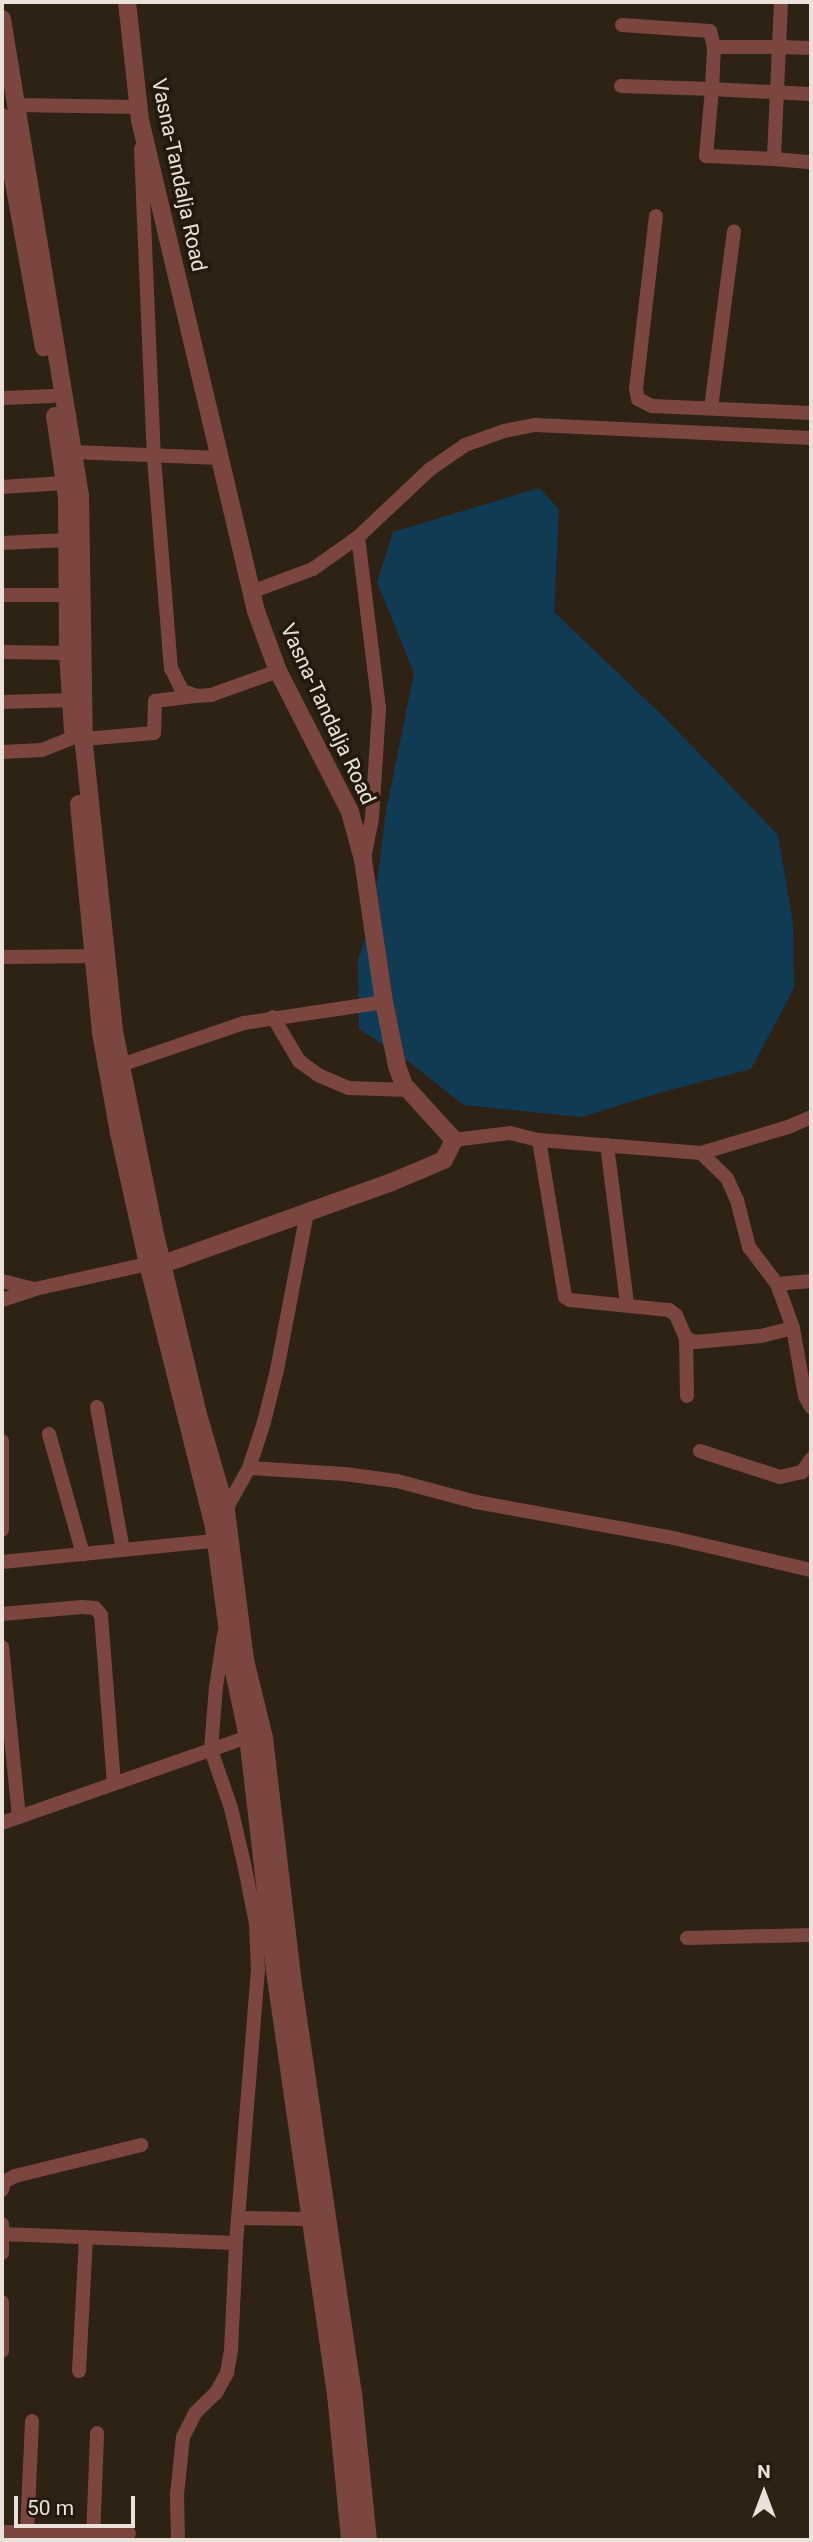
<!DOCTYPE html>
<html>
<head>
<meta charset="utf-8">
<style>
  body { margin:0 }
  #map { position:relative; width:813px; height:2542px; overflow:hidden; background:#2e2215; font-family:Roboto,sans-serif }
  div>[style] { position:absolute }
  .water>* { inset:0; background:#103b54 }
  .minor>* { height:14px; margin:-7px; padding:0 7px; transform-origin:7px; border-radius:7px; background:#7b4640 }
  .tertiary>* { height:18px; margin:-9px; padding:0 9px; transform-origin:9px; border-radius:9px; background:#7b4640 }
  span { translate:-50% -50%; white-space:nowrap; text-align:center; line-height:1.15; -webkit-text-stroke:7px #24190c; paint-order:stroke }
  .street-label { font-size:21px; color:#eae2da }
  .frame { position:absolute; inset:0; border:4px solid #eae2da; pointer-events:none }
  .north { position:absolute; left:729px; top:2458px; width:70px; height:70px; -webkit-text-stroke:5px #24190c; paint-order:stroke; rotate:0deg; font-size:19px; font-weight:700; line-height:28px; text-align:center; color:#eae2da }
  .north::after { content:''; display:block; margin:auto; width:24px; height:32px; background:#eae2da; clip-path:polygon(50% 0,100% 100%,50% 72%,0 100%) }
  .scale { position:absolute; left:14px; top:2496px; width:121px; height:32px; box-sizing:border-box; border:4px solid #eae2da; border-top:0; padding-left:9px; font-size:21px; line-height:24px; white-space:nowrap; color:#eae2da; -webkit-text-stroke:5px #24190c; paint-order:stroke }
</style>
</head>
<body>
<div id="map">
  <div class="water">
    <div style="clip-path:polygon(539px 488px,559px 509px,554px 612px,664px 717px,778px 835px,793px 923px,794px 988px,751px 1069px,666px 1091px,581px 1117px,464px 1105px,405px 1059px,359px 1029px,358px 960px,373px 914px,386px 811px,414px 673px,377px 582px,393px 532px)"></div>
  </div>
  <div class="minor">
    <div style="left:781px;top:2px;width:45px;rotate:92.5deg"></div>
    <div style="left:779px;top:47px;width:32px;rotate:2deg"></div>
    <div style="left:622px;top:25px;width:88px;rotate:3.9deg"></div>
    <div style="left:710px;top:31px;width:16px;rotate:76deg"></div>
    <div style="left:714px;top:47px;width:65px"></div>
    <div style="left:779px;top:47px;width:112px;rotate:92.6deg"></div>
    <div style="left:774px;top:159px;width:37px;rotate:5deg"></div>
    <div style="left:714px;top:47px;width:42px;rotate:92.7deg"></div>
    <div style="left:712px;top:89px;width:99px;rotate:2.9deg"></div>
    <div style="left:621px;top:86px;width:91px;rotate:1.9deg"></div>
    <div style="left:712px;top:89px;width:67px;rotate:95.1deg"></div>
    <div style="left:706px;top:156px;width:68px;rotate:2.5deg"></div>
    <div style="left:16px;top:105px;width:123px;rotate:0.9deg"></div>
    <div style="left:141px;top:149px;width:309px;rotate:87.6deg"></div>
    <div style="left:154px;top:458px;width:211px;rotate:85.4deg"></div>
    <div style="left:171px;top:668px;width:25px;rotate:64deg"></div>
    <div style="left:182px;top:691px;width:16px;rotate:18deg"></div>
    <div style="left:197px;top:696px;width:14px;rotate:-4deg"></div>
    <div style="left:211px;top:695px;width:71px;rotate:-19.7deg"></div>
    <div style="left:656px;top:216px;width:173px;rotate:96.6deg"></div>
    <div style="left:636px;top:388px;width:11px;rotate:80deg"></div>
    <div style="left:638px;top:399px;width:16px;rotate:27deg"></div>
    <div style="left:652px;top:406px;width:159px;rotate:2.5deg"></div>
    <div style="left:2px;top:398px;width:51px;rotate:-2.2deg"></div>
    <div style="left:711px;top:408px;width:178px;rotate:-82.6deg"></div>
    <div style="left:73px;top:452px;width:147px;rotate:2.3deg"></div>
    <div style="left:2px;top:487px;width:62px;rotate:-3.7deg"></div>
    <div style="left:358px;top:537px;width:173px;rotate:83deg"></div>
    <div style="left:379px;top:709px;width:109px;rotate:93.7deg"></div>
    <div style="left:372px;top:818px;width:42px;rotate:101deg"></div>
    <div style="left:2px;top:543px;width:65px;rotate:-2.6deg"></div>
    <div style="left:251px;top:592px;width:66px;rotate:-20.4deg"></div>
    <div style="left:313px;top:569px;width:55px;rotate:-35.4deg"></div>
    <div style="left:358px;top:537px;width:98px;rotate:-43.3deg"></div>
    <div style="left:429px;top:470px;width:44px;rotate:-34.8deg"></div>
    <div style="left:465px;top:445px;width:41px;rotate:-19.7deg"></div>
    <div style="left:504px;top:431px;width:33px;rotate:-11deg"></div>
    <div style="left:536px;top:425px;width:275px;rotate:2.7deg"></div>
    <div style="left:2px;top:595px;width:65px"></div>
    <div style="left:2px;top:652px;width:66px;rotate:0.9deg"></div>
    <div style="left:2px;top:702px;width:69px;rotate:-1.7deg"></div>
    <div style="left:84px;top:739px;width:70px;rotate:-4.9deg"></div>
    <div style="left:154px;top:733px;width:32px;rotate:-88deg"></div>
    <div style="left:155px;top:701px;width:40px;rotate:-7.1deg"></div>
    <div style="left:2px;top:752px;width:40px;rotate:-2.9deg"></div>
    <div style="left:42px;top:750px;width:35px;rotate:-22deg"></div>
    <div style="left:2px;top:957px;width:100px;rotate:-0.6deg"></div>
    <div style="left:273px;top:1017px;width:51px;rotate:59.4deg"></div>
    <div style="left:299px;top:1061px;width:24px;rotate:36deg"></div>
    <div style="left:318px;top:1075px;width:33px;rotate:23deg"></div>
    <div style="left:348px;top:1088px;width:62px;rotate:1.8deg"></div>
    <div style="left:121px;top:1065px;width:130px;rotate:-18.9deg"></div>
    <div style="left:244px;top:1023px;width:142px;rotate:-8.5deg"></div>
    <div style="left:454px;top:1140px;width:56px;rotate:-7.1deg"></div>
    <div style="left:510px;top:1133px;width:30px;rotate:14deg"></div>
    <div style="left:539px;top:1140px;width:163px;rotate:4.6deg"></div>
    <div style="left:701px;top:1153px;width:91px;rotate:-16.6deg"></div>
    <div style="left:788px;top:1127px;width:25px;rotate:-23deg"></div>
    <div style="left:539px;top:1140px;width:159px;rotate:80.6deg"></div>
    <div style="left:565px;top:1297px;width:6px;rotate:31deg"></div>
    <div style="left:570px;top:1300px;width:100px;rotate:5.8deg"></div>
    <div style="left:669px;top:1310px;width:9px;rotate:36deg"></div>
    <div style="left:676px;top:1315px;width:25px;rotate:67deg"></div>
    <div style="left:686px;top:1338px;width:10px;rotate:24deg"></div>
    <div style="left:695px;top:1342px;width:66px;rotate:-5.2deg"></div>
    <div style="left:761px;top:1336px;width:33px;rotate:-14deg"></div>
    <div style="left:607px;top:1145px;width:160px;rotate:82.8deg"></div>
    <div style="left:701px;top:1153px;width:36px;rotate:44deg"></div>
    <div style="left:727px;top:1178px;width:24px;rotate:66deg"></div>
    <div style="left:737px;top:1200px;width:49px;rotate:75.7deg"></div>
    <div style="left:749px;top:1247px;width:46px;rotate:52.9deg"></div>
    <div style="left:777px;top:1284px;width:47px;rotate:70deg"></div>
    <div style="left:793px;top:1328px;width:69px;rotate:80deg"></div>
    <div style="left:805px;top:1396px;width:13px;rotate:61deg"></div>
    <div style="left:2px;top:1281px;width:33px;rotate:14deg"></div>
    <div style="left:777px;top:1284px;width:34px;rotate:-5deg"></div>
    <div style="left:2px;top:1300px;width:35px;rotate:-18deg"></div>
    <div style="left:35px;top:1289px;width:116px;rotate:-12.5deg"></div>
    <div style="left:686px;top:1338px;width:58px;rotate:89deg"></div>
    <div style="left:97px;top:1407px;width:145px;rotate:79.7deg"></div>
    <div style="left:49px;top:1434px;width:125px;rotate:74.2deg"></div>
    <div style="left:700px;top:1451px;width:84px;rotate:18deg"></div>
    <div style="left:780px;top:1477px;width:23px;rotate:-13deg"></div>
    <div style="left:802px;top:1472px;width:16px;rotate:-55deg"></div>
    <div style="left:249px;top:1468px;width:96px;rotate:3.6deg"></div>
    <div style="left:345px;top:1474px;width:52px;rotate:7.7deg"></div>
    <div style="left:397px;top:1481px;width:82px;rotate:14.9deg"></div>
    <div style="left:476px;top:1502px;width:196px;rotate:10.3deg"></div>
    <div style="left:669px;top:1537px;width:146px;rotate:13.1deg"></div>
    <div style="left:222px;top:1516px;width:55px;rotate:-60.6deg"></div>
    <div style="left:249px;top:1468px;width:48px;rotate:-71.9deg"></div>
    <div style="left:264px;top:1422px;width:54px;rotate:-76deg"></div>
    <div style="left:277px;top:1370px;width:160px;rotate:-79.2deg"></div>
    <div style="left:2px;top:1530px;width:89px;rotate:-90deg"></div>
    <div style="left:2px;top:1562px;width:213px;rotate:-5.7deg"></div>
    <div style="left:2px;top:1614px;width:80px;rotate:-5deg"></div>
    <div style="left:82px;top:1607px;width:13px;rotate:4deg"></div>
    <div style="left:95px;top:1608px;width:9px;rotate:49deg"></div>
    <div style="left:101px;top:1615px;width:169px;rotate:85.6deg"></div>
    <div style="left:2px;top:1647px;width:171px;rotate:84.3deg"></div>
    <div style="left:2px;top:1823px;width:261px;rotate:-19.3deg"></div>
    <div style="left:687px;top:1938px;width:124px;rotate:-1.4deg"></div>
    <div style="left:2px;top:2190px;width:8px;rotate:-76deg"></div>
    <div style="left:4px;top:2182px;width:13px;rotate:-29deg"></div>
    <div style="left:15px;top:2176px;width:130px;rotate:-13.8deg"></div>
    <div style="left:238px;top:2218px;width:73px;rotate:0.8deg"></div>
    <div style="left:2px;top:2224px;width:29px;rotate:90deg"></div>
    <div style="left:2px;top:2234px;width:234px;rotate:2.2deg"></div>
    <div style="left:2px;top:2302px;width:49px;rotate:90deg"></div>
    <div style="left:79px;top:2371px;width:134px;rotate:-87deg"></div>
    <div style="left:2px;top:2532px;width:127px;rotate:0.5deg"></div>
    <div style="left:27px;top:2532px;width:111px;rotate:-87.4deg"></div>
    <div style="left:93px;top:2539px;width:106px;rotate:-87.8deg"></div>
    <div style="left:178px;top:2540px;width:45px;rotate:-91.3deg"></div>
    <div style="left:177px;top:2495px;width:58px;rotate:-84.1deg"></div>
    <div style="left:183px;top:2437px;width:28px;rotate:-63deg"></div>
    <div style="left:196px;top:2412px;width:28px;rotate:-44deg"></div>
    <div style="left:216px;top:2393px;width:23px;rotate:-61deg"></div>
    <div style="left:227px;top:2373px;width:22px;rotate:-80deg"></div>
    <div style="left:231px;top:2351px;width:108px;rotate:-87.3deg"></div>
    <div style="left:236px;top:2243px;width:273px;rotate:-85.4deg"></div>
    <div style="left:258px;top:1971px;width:47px;rotate:-92.4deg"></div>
    <div style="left:256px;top:1924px;width:57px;rotate:-101.1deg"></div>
    <div style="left:245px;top:1868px;width:62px;rotate:-103.1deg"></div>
    <div style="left:231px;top:1808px;width:61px;rotate:-109deg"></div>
    <div style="left:211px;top:1750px;width:63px;rotate:-85.5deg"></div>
    <div style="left:216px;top:1687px;width:53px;rotate:-81.3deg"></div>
  </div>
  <div class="tertiary">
    <div style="left:127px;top:2px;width:119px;rotate:83.7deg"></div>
    <div style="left:140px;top:120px;width:505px;rotate:76.71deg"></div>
    <div style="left:256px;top:611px;width:64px;rotate:69.9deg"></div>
    <div style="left:278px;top:671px;width:158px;rotate:62.9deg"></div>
    <div style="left:350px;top:812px;width:50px;rotate:74.8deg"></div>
    <div style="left:363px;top:860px;width:144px;rotate:81.6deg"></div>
    <div style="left:384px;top:1002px;width:65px;rotate:78.5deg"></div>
    <div style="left:397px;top:1066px;width:20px;rotate:70deg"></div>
    <div style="left:404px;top:1085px;width:74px;rotate:47.7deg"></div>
    <div style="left:454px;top:1140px;width:22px;rotate:117deg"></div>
    <div style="left:444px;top:1160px;width:56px;rotate:157.1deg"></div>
    <div style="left:392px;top:1182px;width:243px;rotate:160.3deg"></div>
    <div style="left:163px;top:1264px;width:11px;rotate:180deg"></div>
    <div style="left:2px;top:19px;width:483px;rotate:80.7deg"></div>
    <div style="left:80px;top:496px;width:249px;rotate:89.1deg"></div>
    <div style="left:84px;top:745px;width:288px;rotate:84deg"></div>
    <div style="left:114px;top:1031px;width:203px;rotate:78.6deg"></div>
    <div style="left:154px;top:1230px;width:186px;rotate:76.6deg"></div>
    <div style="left:197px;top:1411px;width:104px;rotate:73.8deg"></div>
    <div style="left:226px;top:1511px;width:150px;rotate:82.7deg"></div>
    <div style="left:245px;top:1660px;width:80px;rotate:76.3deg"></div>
    <div style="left:264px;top:1738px;width:241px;rotate:83.3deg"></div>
    <div style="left:292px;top:1977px;width:420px;rotate:81.7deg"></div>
    <div style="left:353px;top:2393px;width:148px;rotate:84.2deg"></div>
    <div style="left:2px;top:117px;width:234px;rotate:79.7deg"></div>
    <div style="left:55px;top:416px;width:82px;rotate:81.6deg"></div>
    <div style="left:67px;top:497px;width:156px;rotate:89.6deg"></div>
    <div style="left:68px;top:653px;width:77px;rotate:86.3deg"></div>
    <div style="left:79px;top:804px;width:230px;rotate:84.5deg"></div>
    <div style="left:101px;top:1033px;width:102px;rotate:79.8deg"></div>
    <div style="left:119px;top:1133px;width:134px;rotate:77.5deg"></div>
    <div style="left:148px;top:1264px;width:271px;rotate:75.9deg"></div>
    <div style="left:214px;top:1527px;width:136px;rotate:82.4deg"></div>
    <div style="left:232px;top:1662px;width:77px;rotate:78deg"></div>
    <div style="left:248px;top:1737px;width:243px;rotate:83.4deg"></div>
    <div style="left:276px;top:1978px;width:420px;rotate:81.8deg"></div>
    <div style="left:336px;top:2394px;width:147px;rotate:84.5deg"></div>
  </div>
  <div class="street-label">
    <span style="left:179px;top:175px;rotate:78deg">Vasna-Tandalja Road</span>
    <span style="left:328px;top:714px;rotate:65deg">Vasna-Tandalja Road</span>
  </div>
  <div class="frame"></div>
  <div class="north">N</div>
  <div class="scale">50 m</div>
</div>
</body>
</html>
